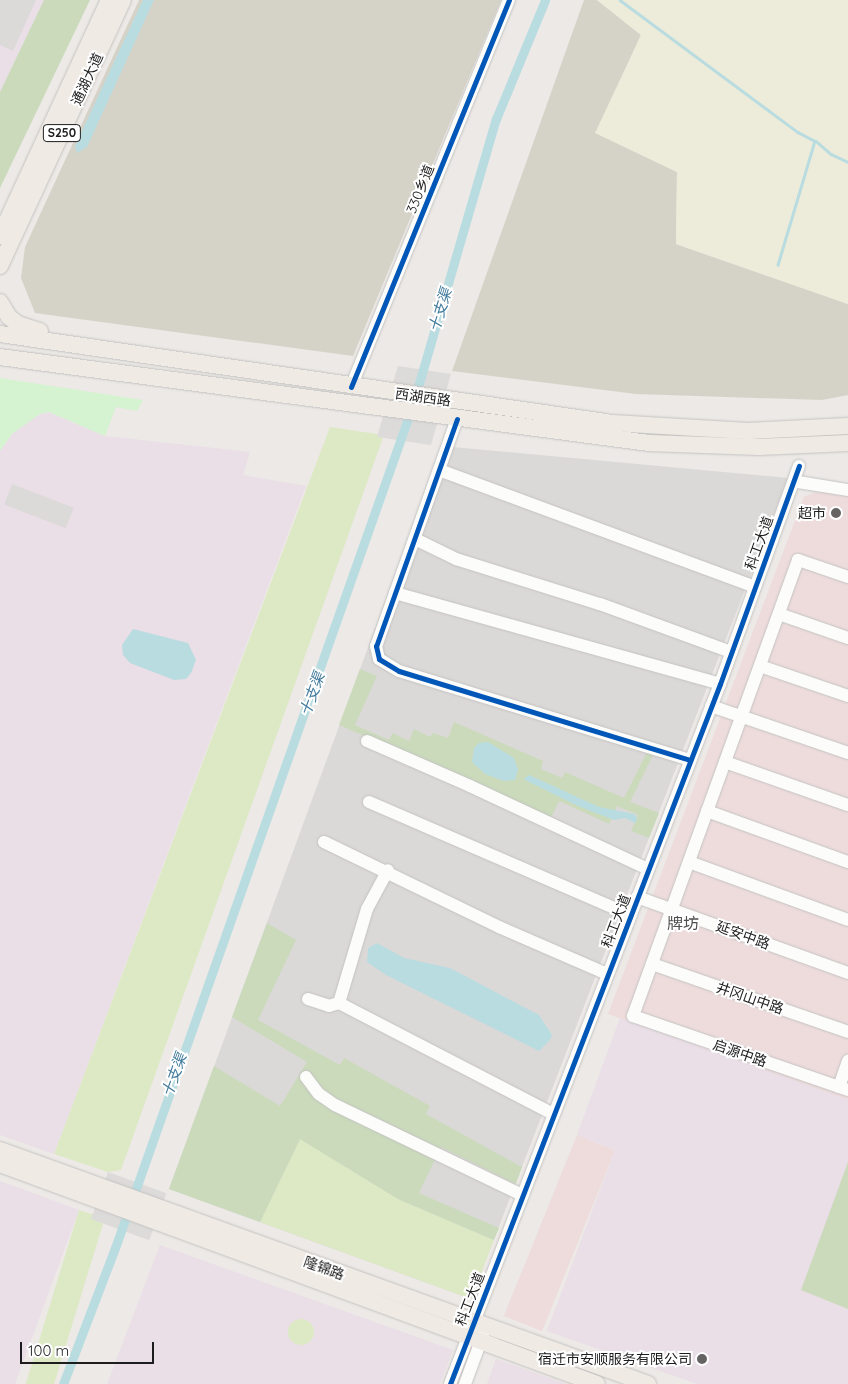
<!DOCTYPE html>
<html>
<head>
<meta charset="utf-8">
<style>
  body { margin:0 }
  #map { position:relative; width:848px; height:1384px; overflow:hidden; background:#ece9e6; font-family:Quicksand,"Noto Sans SC",sans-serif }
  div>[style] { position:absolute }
  .residential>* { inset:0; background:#dbd9d7 }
  .commercial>* { inset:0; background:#eedcdc; transform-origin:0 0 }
  .industrial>* { inset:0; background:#eadee7 }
  .construction>* { inset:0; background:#d5d3c8 }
  .farmland>* { inset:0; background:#edebd9 }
  .grass>* { inset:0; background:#dde9c4; transform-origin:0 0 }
  .round { border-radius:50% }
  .forest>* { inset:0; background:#cadabb }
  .park>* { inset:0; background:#d5f2d1 }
  .parking>* { inset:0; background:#dcdad9; transform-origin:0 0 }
  .water>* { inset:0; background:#b9dce0 }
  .pier>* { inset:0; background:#dcdbda; transform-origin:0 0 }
  .stream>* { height:2.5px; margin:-1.25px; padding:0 1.25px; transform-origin:1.25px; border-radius:1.25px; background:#b9dce0 }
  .canal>* { height:9px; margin:-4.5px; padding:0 4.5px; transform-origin:4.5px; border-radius:4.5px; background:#b9dce0 }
  .roads { filter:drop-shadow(0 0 1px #c4c3c2) drop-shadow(0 0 1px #c4c3c2) }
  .minor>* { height:12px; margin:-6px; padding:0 6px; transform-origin:6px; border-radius:6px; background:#fcfcfb }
  .major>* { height:16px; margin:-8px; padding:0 8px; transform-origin:8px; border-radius:8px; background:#f0eae4 }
  .cycleway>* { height:5px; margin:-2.5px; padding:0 2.5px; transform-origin:2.5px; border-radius:2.5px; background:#0057b8 }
  .dots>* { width:14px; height:14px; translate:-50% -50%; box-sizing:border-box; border:2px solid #fff; border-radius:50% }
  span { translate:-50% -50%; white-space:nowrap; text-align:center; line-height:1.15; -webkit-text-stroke:4px #fff; paint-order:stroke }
  .shield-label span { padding:1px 4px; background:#fff; border:1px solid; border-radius:4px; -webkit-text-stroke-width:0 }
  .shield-label { font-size:12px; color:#1d1d1d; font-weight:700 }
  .street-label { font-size:14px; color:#1d1d1d }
  .poi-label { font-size:14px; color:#1d1d1d }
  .right { translate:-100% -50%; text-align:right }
  .water-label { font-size:15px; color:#437c9d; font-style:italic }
  .quarter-label { font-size:16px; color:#505050 }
  .scale { position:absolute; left:20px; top:1342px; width:134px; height:22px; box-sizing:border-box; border:2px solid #1d1d1d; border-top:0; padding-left:6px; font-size:15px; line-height:18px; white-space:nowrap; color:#1d1d1d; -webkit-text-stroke:4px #fff; paint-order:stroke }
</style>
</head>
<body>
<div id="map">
  <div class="residential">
    <div style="clip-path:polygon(442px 446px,788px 478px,471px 1299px,169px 1189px)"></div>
  </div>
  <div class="commercial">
    <div style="clip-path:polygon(820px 490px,848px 495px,848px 1100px,608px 1014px,804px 497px)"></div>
    <div style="left:577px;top:1135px;width:41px;height:195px;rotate:22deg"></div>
  </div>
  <div class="industrial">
    <div style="clip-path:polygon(0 0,44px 0,0 92px)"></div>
    <div style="clip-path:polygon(48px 412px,105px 436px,250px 452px,243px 475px,306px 486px,54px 1154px,0 1135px,0 451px,12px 434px,35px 416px)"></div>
    <div style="clip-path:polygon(620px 1018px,848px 1100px,848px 1384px,697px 1384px,547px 1331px,615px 1150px,577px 1135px)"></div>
    <div style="clip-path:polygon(0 1181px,79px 1210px,15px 1384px,0 1384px)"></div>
    <div style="clip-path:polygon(160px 1245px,453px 1350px,440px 1384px,107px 1384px)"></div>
    <div style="clip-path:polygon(496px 1359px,566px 1384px,487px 1384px)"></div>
  </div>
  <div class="construction">
    <div style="clip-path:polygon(139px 0,501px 0,353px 356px,35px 313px,21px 278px,25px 247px)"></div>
    <div style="clip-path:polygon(584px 0,597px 0,641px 35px,596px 133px,677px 172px,676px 244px,848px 304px,848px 395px,822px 400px,636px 394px,452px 371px)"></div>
  </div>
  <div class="farmland">
    <div style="clip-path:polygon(597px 0,848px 0,848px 304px,676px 244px,677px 172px,595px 133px,641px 35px)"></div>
  </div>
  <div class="grass">
    <div style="clip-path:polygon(330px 427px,384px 435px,121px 1170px,108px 1172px,54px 1154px)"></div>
    <div style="clip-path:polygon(300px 1139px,398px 1199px,494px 1240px,471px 1299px,260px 1222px)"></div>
    <div style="left:79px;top:1210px;width:27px;height:185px;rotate:17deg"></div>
    <div class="round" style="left:288px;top:1319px;width:26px;height:26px"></div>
  </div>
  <div class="forest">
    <div style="clip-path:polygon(44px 0,90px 0,0 188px,0 92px)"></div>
    <div style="clip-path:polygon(360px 669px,377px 676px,355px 725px,389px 740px,393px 733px,409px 741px,414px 729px,430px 737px,433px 733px,448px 738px,454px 722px,543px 761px,541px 769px,562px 778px,565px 772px,624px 798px,648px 750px,654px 753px,630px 802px,659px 813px,649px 838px,631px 831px,638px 815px,617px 806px,609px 824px,559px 801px,551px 818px,339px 725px)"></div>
    <div style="clip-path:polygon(267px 923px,296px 940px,258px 1020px,340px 1065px,344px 1058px,430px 1106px,426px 1114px,522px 1167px,516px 1184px,441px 1147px,419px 1193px,499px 1228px,494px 1240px,398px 1199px,300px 1139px,260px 1222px,169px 1189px,214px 1066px,280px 1106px,307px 1062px,232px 1017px)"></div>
    <div style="clip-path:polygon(848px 1162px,848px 1309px,801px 1290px)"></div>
  </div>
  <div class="park">
    <div style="clip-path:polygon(0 378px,143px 400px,137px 411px,116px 407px,105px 436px,49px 412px,40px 414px,12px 434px,0 451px)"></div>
  </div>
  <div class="parking">
    <div style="clip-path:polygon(0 0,36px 0,13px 51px,0 45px)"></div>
    <div style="left:12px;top:484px;width:66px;height:22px;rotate:21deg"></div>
  </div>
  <div class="water">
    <div style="clip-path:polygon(143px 0,154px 0,87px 147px,77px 153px,75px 146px)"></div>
    <div style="clip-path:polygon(133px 629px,188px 643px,196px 660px,191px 673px,186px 679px,174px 680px,130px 663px,123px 655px,122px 645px)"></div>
    <div style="clip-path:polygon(488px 742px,514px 758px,518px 770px,515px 780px,504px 781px,485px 774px,472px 762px,474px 748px,479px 743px)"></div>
    <div style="clip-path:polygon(529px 775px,599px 807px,630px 813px,636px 815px,637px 820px,635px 823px,625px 818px,614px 820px,578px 806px,527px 781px,524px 779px)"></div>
    <div style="clip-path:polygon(377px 943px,404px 958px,450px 968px,539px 1015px,552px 1035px,550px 1040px,539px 1051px,386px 975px,367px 962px,368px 948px)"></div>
  </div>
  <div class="pier">
    <div style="clip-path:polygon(398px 366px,451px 374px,431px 445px,377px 437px)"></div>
    <div style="left:108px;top:1172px;width:62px;height:50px;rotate:20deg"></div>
  </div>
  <div class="stream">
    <div style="left:620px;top:0;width:222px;rotate:36.6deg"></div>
    <div style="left:798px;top:132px;width:19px;rotate:28deg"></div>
    <div style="left:815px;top:141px;width:129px;rotate:106.6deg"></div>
    <div style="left:816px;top:141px;width:20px;rotate:41deg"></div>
    <div style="left:831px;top:154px;width:19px;rotate:25deg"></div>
  </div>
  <div class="canal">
    <div style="left:415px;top:397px;width:290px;rotate:-73.8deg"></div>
    <div style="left:496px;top:119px;width:129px;rotate:-67.6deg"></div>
    <div style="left:63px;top:1384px;width:146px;rotate:-69.1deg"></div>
    <div style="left:115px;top:1248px;width:889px;rotate:-70.55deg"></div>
  </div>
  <div class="roads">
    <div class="minor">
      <div style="left:351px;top:387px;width:418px;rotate:-67.8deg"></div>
      <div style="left:457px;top:419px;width:241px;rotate:109.6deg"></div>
      <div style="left:376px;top:646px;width:13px;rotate:77deg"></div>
      <div style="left:379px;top:659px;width:23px;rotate:31deg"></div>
      <div style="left:399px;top:671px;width:304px;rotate:17deg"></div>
      <div style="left:439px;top:470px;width:337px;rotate:20.3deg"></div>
      <div style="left:798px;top:482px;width:51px;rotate:9.1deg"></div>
      <div style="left:415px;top:539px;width:46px;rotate:26deg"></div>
      <div style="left:456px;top:559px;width:151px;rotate:17.4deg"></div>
      <div style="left:600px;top:604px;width:140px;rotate:20.1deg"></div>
      <div style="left:848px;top:577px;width:53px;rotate:-161.2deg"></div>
      <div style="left:798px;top:560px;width:485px;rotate:109.9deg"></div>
      <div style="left:633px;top:1016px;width:227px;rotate:19deg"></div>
      <div style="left:395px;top:593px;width:337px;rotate:15.6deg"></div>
      <div style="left:779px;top:614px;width:73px;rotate:19.2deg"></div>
      <div style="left:760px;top:666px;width:93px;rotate:18.8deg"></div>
      <div style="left:711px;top:706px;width:145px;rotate:18.9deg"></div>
      <div style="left:367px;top:741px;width:112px;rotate:23.6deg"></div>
      <div style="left:470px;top:786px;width:196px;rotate:25deg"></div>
      <div style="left:725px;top:762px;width:130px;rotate:19.3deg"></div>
      <div style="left:369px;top:802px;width:284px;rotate:23.4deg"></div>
      <div style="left:707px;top:811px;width:150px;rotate:19.9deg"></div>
      <div style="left:324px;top:842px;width:195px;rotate:25.9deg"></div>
      <div style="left:499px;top:927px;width:118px;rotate:23.5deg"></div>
      <div style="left:689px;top:862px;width:169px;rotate:20deg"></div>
      <div style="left:637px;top:897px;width:224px;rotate:19.8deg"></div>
      <div style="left:652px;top:964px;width:207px;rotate:19.1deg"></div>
      <div style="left:308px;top:999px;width:22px;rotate:18deg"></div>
      <div style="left:329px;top:1006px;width:10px;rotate:-17deg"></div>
      <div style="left:339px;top:1003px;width:241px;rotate:27.4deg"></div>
      <div style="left:339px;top:1003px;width:98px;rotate:-73.4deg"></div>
      <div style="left:367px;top:909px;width:44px;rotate:-61.7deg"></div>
      <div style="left:306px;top:1077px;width:21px;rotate:53deg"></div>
      <div style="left:319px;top:1094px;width:19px;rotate:35deg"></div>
      <div style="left:335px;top:1105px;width:208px;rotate:25.7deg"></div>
      <div style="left:839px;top:1087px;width:28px;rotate:-71deg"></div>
      <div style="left:450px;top:1384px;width:750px;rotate:-68.91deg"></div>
      <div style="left:720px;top:684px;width:232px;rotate:-70.1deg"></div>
      <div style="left:465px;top:1384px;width:52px;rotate:-69.8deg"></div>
    </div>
    <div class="major">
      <div style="left:0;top:236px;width:260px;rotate:-65.2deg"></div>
      <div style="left:0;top:266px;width:293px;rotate:-65.2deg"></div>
      <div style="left:0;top:302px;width:17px;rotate:59deg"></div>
      <div style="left:9px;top:317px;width:11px;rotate:38deg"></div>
      <div style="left:18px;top:324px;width:23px;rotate:18deg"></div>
      <div style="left:0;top:334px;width:618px;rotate:8.27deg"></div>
      <div style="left:612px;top:423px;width:136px;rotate:3.4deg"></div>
      <div style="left:748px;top:431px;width:100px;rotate:-2.9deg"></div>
      <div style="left:0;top:357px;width:655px;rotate:7.55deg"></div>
      <div style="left:649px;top:443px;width:110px;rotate:2.1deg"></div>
      <div style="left:759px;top:447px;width:89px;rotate:-2.6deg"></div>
      <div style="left:0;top:1150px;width:689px;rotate:19.86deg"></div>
      <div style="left:0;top:1164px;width:636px;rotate:20.23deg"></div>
    </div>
  </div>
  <div class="cycleway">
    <div style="left:351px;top:387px;width:418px;rotate:-67.8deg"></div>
    <div style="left:457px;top:419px;width:241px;rotate:109.6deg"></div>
    <div style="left:376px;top:646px;width:13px;rotate:77deg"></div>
    <div style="left:379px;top:659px;width:23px;rotate:31deg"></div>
    <div style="left:399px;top:671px;width:304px;rotate:17deg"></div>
    <div style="left:450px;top:1384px;width:750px;rotate:-68.91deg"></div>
    <div style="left:720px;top:684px;width:232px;rotate:-70.1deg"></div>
  </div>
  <div class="dots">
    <div style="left:836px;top:513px;background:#656463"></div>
    <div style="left:702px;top:1359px;background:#656463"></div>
  </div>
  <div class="shield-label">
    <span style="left:62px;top:133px">S250</span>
  </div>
  <div class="street-label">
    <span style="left:87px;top:79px;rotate:-65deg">通湖大道</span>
    <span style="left:420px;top:189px;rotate:-68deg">330乡道</span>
    <span style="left:423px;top:397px;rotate:8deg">西湖西路</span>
    <span style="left:759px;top:543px;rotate:-70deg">科工大道</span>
    <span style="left:616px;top:921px;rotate:-69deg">科工大道</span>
    <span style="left:743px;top:935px;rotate:20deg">延安中路</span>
    <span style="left:750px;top:998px;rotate:19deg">井冈山中路</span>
    <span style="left:740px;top:1053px;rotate:19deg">启源中路</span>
    <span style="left:324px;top:1268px;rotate:20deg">隆锦路</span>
    <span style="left:470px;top:1299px;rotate:-69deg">科工大道</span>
  </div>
  <div class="poi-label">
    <span class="right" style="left:826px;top:513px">超市</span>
    <span class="right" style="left:692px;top:1359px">宿迁市安顺服务有限公司</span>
  </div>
  <div class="water-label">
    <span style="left:440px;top:310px;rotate:-73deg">十支渠</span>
    <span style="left:312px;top:694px;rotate:-70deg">十支渠</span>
    <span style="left:174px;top:1075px;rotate:-70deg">十支渠</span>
  </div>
  <div class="quarter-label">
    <span style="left:683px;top:923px">牌坊</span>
  </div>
  <div class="scale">100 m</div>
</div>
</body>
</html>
